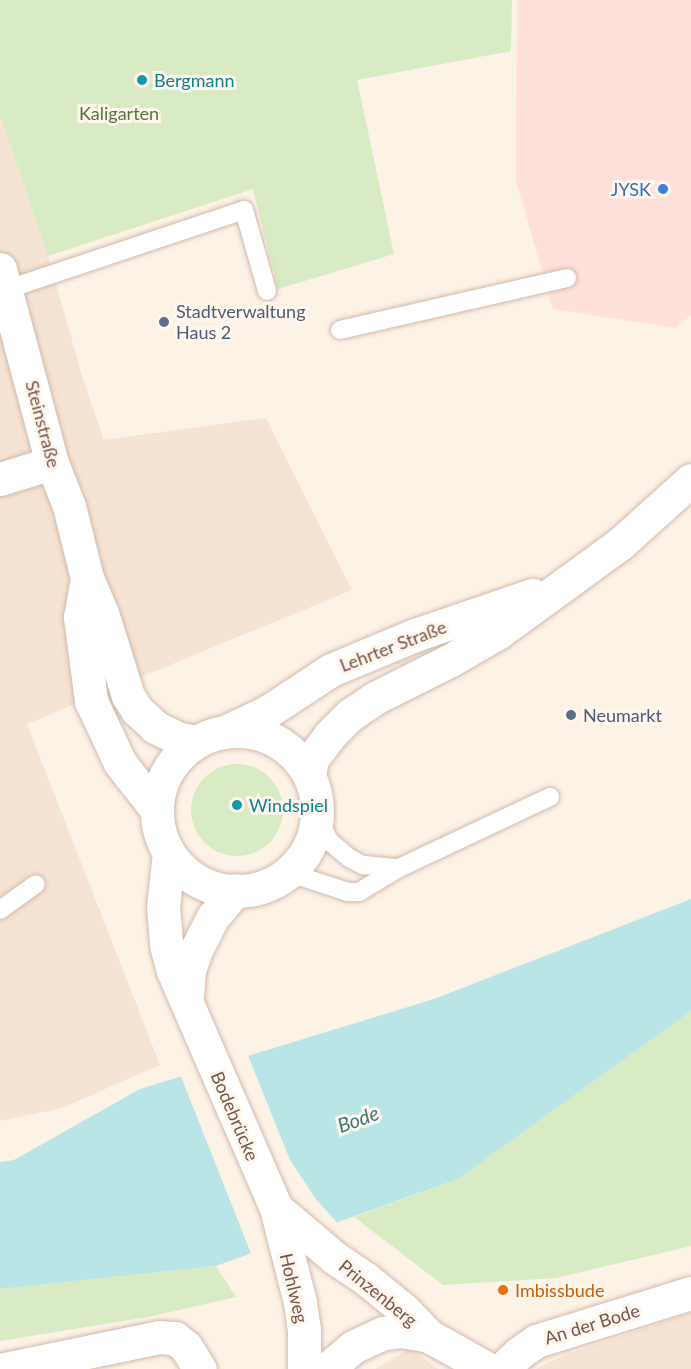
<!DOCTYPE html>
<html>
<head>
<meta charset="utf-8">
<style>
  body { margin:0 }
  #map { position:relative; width:691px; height:1369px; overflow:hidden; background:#fdf2e6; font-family:Lato,sans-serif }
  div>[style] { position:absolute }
  .residential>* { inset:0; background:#f5e3d4 }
  .commercial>* { inset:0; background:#fde1da }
  .green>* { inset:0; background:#d8ebc4 }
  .round { border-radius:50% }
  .water>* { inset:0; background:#bae5e7 }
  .pier>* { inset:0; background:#fdf2e6 }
  .roads { filter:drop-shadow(0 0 2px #d1baae) drop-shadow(0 0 2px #d1baae) }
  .lane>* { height:18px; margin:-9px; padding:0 9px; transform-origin:9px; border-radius:9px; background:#fff }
  .street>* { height:33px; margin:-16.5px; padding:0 16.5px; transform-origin:16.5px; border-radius:16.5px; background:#fff }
  .secondary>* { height:33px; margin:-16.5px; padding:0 16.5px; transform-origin:16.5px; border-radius:16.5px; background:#fff }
  .secondary>.ring { margin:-16.5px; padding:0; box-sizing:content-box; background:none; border:33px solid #fff; border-radius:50% }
  .dots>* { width:16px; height:16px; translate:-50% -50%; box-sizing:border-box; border:3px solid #fff6ed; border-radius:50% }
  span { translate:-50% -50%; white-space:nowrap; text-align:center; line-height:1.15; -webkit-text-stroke:6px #fff6ed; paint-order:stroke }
  .culture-label { font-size:18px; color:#0d838f }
  .left { translate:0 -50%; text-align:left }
  .park-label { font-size:18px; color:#55773f }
  .shop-label { font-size:18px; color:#366cbe }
  .right { translate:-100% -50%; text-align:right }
  .service-label { font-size:18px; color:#4e5e75 }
  .street-label { font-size:18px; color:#77554a }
  .food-label { font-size:18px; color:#c56008 }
  .water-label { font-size:20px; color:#3d787d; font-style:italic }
</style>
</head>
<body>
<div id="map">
  <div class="residential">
    <div style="clip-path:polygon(0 116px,48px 256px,83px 379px,104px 440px,266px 418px,352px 590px,27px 724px,160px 1065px,62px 1108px,0 1121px)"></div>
    <div style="clip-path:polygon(691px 1313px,691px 1369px,536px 1369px,567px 1354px)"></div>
    <div style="clip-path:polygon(410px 1348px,438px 1369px,375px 1369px)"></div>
  </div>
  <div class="commercial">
    <div style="clip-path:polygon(517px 0,691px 0,691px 315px,676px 328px,553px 309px,516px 181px)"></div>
  </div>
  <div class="green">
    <div style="clip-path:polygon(0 0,512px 0,511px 51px,357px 80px,394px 254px,278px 289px,253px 189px,48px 256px,0 116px)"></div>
    <div class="round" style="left:191px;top:764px;width:92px;height:92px"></div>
    <div style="clip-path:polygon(691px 1011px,691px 1246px,556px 1278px,443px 1285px,354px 1217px,458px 1179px)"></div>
    <div style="clip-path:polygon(216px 1266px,236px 1297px,148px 1317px,0 1341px,0 1289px)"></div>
  </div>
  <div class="water">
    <div style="clip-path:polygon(691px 899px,691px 1011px,458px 1179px,216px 1266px,0 1289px,0 1162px,14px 1160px,140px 1089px,434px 999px)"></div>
  </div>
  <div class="pier">
    <div style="clip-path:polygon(247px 1053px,290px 1160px,315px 1198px,339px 1225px,252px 1256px,180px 1074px)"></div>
  </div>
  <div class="roads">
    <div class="lane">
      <div style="left:8px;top:289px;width:249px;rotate:-18.5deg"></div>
      <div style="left:244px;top:210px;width:84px;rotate:74.1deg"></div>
      <div style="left:340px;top:330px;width:233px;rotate:-12.9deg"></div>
      <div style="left:317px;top:815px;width:29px;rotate:65deg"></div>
      <div style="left:329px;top:841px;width:26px;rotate:40deg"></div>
      <div style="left:349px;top:858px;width:16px;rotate:27deg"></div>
      <div style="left:363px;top:865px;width:36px;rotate:5deg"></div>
      <div style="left:280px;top:878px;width:22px;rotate:-3deg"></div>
      <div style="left:302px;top:877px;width:48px;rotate:18.1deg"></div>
      <div style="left:348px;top:892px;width:11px"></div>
      <div style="left:359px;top:892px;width:47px;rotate:-31deg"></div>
      <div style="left:399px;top:868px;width:167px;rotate:-25.2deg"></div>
      <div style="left:0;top:910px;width:44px;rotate:-35.8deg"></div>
    </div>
    <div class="street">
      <div style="left:0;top:269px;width:201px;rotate:75deg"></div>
      <div style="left:52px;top:463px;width:46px;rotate:68.4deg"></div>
      <div style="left:69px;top:506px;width:74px;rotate:76deg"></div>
      <div style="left:87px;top:578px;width:38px;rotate:67deg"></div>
      <div style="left:102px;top:613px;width:87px;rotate:72.6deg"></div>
      <div style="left:128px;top:696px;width:17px;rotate:57deg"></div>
      <div style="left:137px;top:710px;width:25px;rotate:43deg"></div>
      <div style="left:155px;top:727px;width:28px;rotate:26deg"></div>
      <div style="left:180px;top:739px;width:17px;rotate:10deg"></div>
      <div style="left:0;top:479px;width:54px;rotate:-17.1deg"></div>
      <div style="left:87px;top:578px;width:40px;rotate:100deg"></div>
      <div style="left:80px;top:617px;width:85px;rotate:82.5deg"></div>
      <div style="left:91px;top:701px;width:68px;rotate:64.9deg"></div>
      <div style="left:120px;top:763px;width:60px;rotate:51.8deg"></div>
      <div style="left:5px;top:1369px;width:157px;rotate:-11.7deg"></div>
      <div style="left:159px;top:1337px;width:16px;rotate:4deg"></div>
      <div style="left:175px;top:1338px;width:14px;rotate:39deg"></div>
      <div style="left:186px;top:1347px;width:26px;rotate:58deg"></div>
      <div style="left:502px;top:1369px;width:23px;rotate:-43deg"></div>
      <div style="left:519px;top:1353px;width:21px;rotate:-35deg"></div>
      <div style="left:536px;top:1341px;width:162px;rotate:-17.2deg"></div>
    </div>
    <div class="secondary">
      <div style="left:227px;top:731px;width:44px;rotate:-25.4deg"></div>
      <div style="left:267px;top:712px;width:77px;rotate:-33.3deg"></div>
      <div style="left:331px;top:670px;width:91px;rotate:-22.6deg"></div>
      <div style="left:415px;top:635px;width:124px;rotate:-18.9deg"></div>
      <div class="ring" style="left:157px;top:731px;width:127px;height:127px"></div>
      <div style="left:309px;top:775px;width:16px;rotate:-79deg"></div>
      <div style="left:312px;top:759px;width:30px;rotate:-53deg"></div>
      <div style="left:330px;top:735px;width:28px;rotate:-45deg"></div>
      <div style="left:350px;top:715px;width:30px;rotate:-34deg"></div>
      <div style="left:375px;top:698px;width:83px;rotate:-26.6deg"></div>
      <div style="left:449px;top:661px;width:58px;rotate:-30.1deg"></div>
      <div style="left:499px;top:632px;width:151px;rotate:-36.1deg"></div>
      <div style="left:621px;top:543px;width:94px;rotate:-42deg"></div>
      <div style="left:169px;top:853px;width:54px;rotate:96.3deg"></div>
      <div style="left:163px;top:907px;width:38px;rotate:85deg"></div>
      <div style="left:166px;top:945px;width:27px;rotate:75deg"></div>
      <div style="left:173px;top:971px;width:258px;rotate:66.5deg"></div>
      <div style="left:276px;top:1208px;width:97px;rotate:75.7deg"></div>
      <div style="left:300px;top:1302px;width:28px;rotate:82deg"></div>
      <div style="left:304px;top:1330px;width:39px;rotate:90deg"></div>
      <div style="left:187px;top:998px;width:27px;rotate:-86deg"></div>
      <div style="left:189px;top:971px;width:22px;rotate:-72deg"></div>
      <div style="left:196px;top:950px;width:37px;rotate:-63deg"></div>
      <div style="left:213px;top:917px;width:35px;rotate:-50deg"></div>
      <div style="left:276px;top:1208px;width:77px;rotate:40.3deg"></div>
      <div style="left:335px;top:1258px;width:36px;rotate:34deg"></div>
      <div style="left:365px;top:1278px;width:50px;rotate:39.4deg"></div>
      <div style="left:404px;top:1310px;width:36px;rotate:46deg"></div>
      <div style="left:429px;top:1336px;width:68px;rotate:29.2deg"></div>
      <div style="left:327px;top:1369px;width:34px;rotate:-40deg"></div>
      <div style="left:353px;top:1347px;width:33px;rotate:-25deg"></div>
      <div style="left:383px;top:1333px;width:19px;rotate:-6deg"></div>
      <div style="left:402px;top:1331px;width:27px;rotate:10deg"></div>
    </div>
  </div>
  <div class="dots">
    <div style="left:142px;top:80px;background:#0f9aa8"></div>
    <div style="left:663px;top:189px;background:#3f7fe0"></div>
    <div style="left:164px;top:322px;background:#5c6f8a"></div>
    <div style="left:571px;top:715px;background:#5c6f8a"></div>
    <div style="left:237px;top:805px;background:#0f9aa8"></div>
    <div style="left:503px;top:1290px;background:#e8710a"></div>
  </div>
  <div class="culture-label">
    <span class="left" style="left:154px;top:80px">Bergmann</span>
    <span class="left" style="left:249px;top:805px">Windspiel</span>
  </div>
  <div class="park-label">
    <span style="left:119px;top:113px">Kaligarten</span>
  </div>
  <div class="shop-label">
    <span class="right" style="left:651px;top:189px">JYSK</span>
  </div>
  <div class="service-label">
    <span class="left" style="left:176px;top:322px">Stadtverwaltung<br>Haus 2</span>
    <span class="left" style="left:583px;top:715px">Neumarkt</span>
  </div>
  <div class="street-label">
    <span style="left:43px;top:424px;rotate:75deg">Steinstraße</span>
    <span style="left:393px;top:646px;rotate:-21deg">Lehrter Straße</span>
    <span style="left:235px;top:1116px;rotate:67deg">Bodebrücke</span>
    <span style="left:294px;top:1288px;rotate:77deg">Hohlweg</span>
    <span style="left:378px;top:1293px;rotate:39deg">Prinzenberg</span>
    <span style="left:592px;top:1324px;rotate:-17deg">An der Bode</span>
  </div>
  <div class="food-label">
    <span class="left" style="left:515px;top:1290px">Imbissbude</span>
  </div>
  <div class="water-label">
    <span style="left:358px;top:1119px;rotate:-20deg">Bode</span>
  </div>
</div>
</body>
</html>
